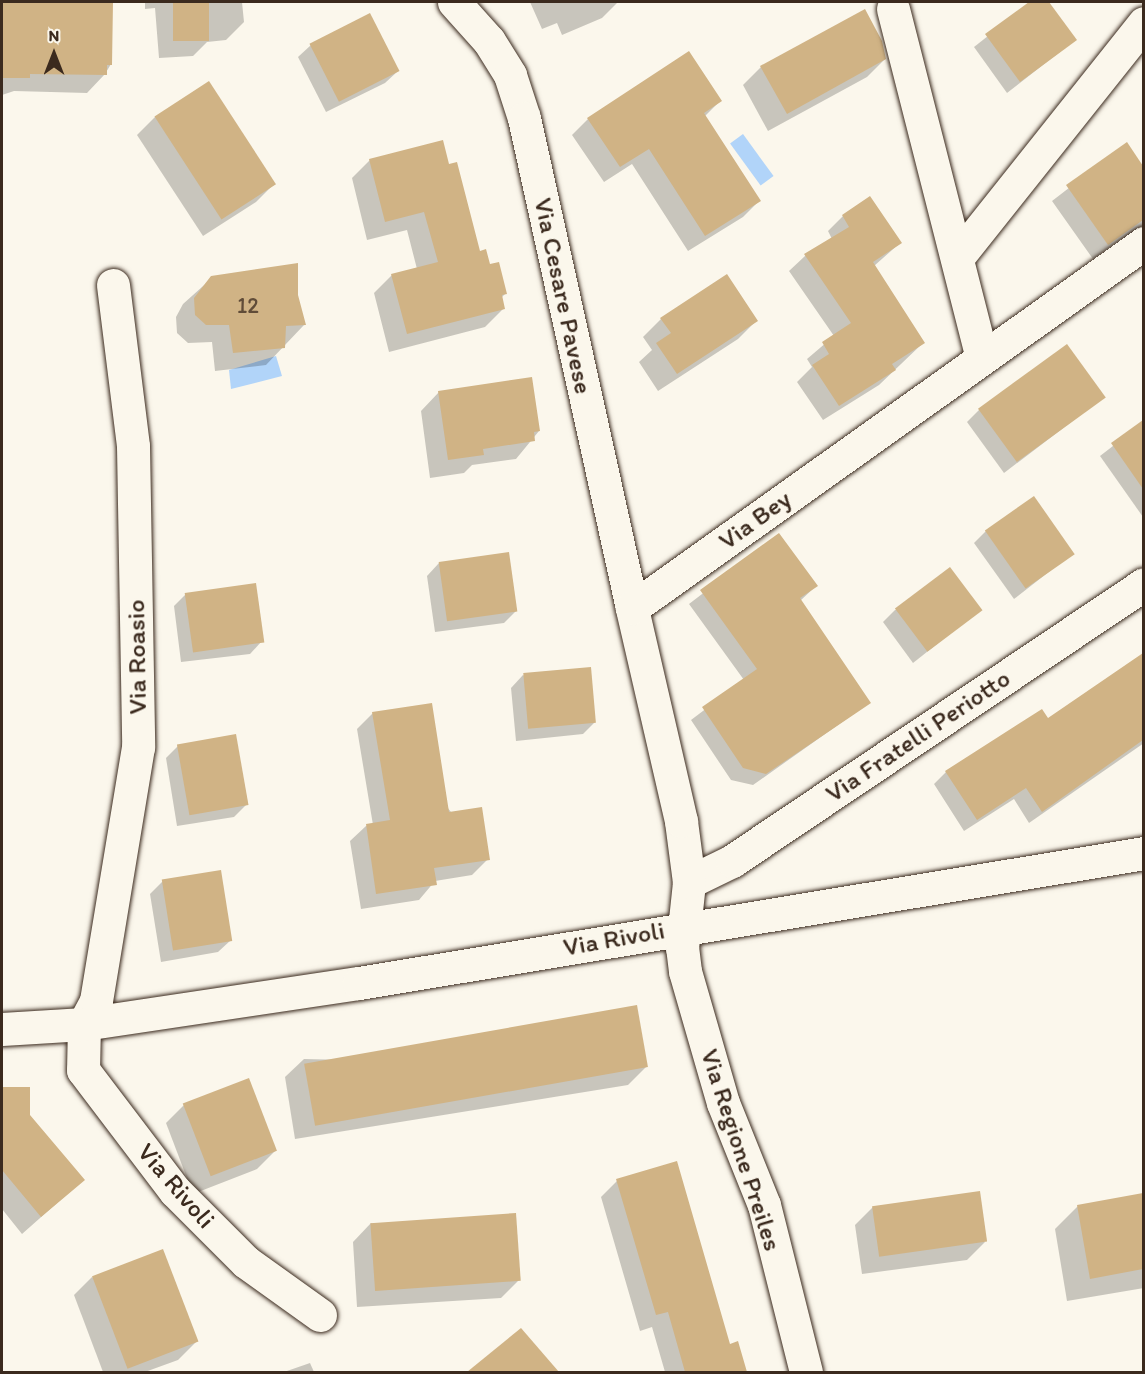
<!DOCTYPE html>
<html>
<head>
<meta charset="utf-8">
<style>
  body { margin:0 }
  #map { position:relative; width:1145px; height:1374px; overflow:hidden; background:#fbf7ec; font-family:Itim,sans-serif }
  div>[style] { position:absolute }
  .water>* { inset:0; background:#b1d4f9; transform-origin:0 0 }
  .shadow>* { inset:0; background:#0003 }
  .building>* { inset:0; background:#d0b385; transform-origin:0 0 }
  .roads { filter:drop-shadow(0 0 2px #3b2a1e) drop-shadow(0 0 2px #3b2a1e) }
  .minor>* { height:33px; margin:-16.5px; padding:0 16.5px; transform-origin:16.5px; border-radius:16.5px; background:#fbf7ec }
  span { translate:-50% -50%; white-space:nowrap; text-align:center; line-height:1.15; -webkit-text-stroke:4.5px #fbf7ec; paint-order:stroke }
  .number-label { font-size:22px; color:#604c38 }
  .number-label span { -webkit-text-stroke-width:0 }
  .street-label { font-size:26px; color:#3b2a1e }
  .frame { position:absolute; inset:0; border:3px solid #3b2a1e; pointer-events:none }
  .north { position:absolute; left:24px; top:24px; width:60px; height:60px; -webkit-text-stroke:4px #fbf7ec; paint-order:stroke; rotate:0deg; font-size:16px; font-weight:700; line-height:24px; text-align:center; color:#3b2a1e }
  .north::after { content:''; display:block; margin:auto; width:21px; height:27px; background:#3b2a1e; clip-path:polygon(50% 0,100% 100%,50% 72%,0 100%) }
</style>
</head>
<body>
<div id="map">
  <div class="water">
    <div style="left:743px;top:134px;width:52px;height:16px;rotate:54deg"></div>
    <div style="clip-path:polygon(276px 356px,282px 376px,231px 389px,229px 370px)"></div>
  </div>
  <div class="shadow">
    <div style="clip-path:polygon(2px 2px,112px 2px,111px 64px,105px 74px,87px 93px,14px 91px,2px 95px)"></div>
    <div style="clip-path:polygon(145px 2px,242px 2px,244px 22px,226px 40px,207px 42px,193px 56px,159px 58px,155px 8px,145px 9px)"></div>
    <div style="clip-path:polygon(530px 2px,618px 2px,602px 18px,562px 35px,557px 23px,542px 29px)"></div>
    <div style="clip-path:polygon(1031px 2px,1048px 2px,1075px 40px,1007px 93px,974px 47px)"></div>
    <div style="clip-path:polygon(311px 45px,398px 71px,385px 83px,326px 112px,298px 57px)"></div>
    <div style="clip-path:polygon(885px 59px,867px 77px,768px 131px,743px 85px,761px 67px)"></div>
    <div style="clip-path:polygon(720px 101px,705px 116px,759px 201px,743px 217px,688px 251px,632px 164px,604px 182px,572px 135px,588px 119px)"></div>
    <div style="clip-path:polygon(155px 117px,274px 184px,256px 202px,203px 236px,137px 135px)"></div>
    <div style="clip-path:polygon(1126px 144px,1144px 168px,1144px 247px,1136px 240px,1121px 239px,1093px 259px,1052px 201px)"></div>
    <div style="clip-path:polygon(370px 160px,489px 266px,505px 294px,501px 298px,503px 309px,485px 327px,389px 352px,374px 293px,392px 275px,417px 269px,407px 230px,367px 240px,352px 178px)"></div>
    <div style="clip-path:polygon(843px 216px,900px 243px,874px 266px,923px 343px,879px 385px,823px 420px,797px 382px,812px 367px,807px 359px,834px 336px,789px 271px,805px 256px,832px 239px,828px 231px)"></div>
    <div style="clip-path:polygon(297px 264px,297px 295px,304px 325px,266px 365px,215px 371px,212px 342px,188px 343px,177px 333px,176px 317px,183px 304px,212px 278px)"></div>
    <div style="clip-path:polygon(661px 319px,756px 321px,738px 339px,658px 391px,639px 362px,652px 350px,643px 337px)"></div>
    <div style="clip-path:polygon(439px 392px,539px 431px,516px 459px,472px 465px,464px 473px,430px 478px,421px 411px)"></div>
    <div style="clip-path:polygon(1104px 397px,1004px 473px,967px 422px,979px 410px)"></div>
    <div style="clip-path:polygon(1144px 422px,1144px 516px,1143px 517px,1100px 456px)"></div>
    <div style="clip-path:polygon(986px 531px,1073px 553px,1014px 599px,974px 543px)"></div>
    <div style="clip-path:polygon(779px 535px,816px 586px,800px 601px,869px 703px,753px 785px,731px 780px,691px 720px,744px 680px,689px 604px)"></div>
    <div style="clip-path:polygon(439px 563px,516px 611px,504px 623px,435px 632px,427px 576px)"></div>
    <div style="clip-path:polygon(186px 594px,262px 641px,250px 654px,181px 662px,174px 606px)"></div>
    <div style="clip-path:polygon(895px 610px,980px 610px,913px 663px,883px 622px)"></div>
    <div style="clip-path:polygon(1144px 654px,1144px 743px,1029px 823px,1014px 799px,964px 831px,934px 784px,946px 772px,1048px 720px)"></div>
    <div style="clip-path:polygon(523px 675px,595px 722px,583px 734px,516px 741px,511px 688px)"></div>
    <div style="clip-path:polygon(373px 713px,488px 859px,472px 875px,435px 881px,419px 900px,361px 909px,350px 841px,366px 826px,373px 825px,357px 729px)"></div>
    <div style="clip-path:polygon(178px 746px,246px 805px,234px 817px,177px 826px,166px 758px)"></div>
    <div style="clip-path:polygon(219px 872px,231px 940px,218px 952px,161px 962px,150px 894px,162px 882px)"></div>
    <div style="clip-path:polygon(304px 1059px,646px 1067px,628px 1085px,295px 1139px,285px 1077px)"></div>
    <div style="clip-path:polygon(2px 1089px,29px 1089px,29px 1115px,83px 1180px,22px 1234px,2px 1209px)"></div>
    <div style="clip-path:polygon(184px 1105px,275px 1151px,257px 1169px,193px 1194px,166px 1123px)"></div>
    <div style="clip-path:polygon(617px 1181px,729px 1345px,737px 1343px,745px 1372px,665px 1372px,652px 1327px,640px 1331px,601px 1197px)"></div>
    <div style="clip-path:polygon(1144px 1195px,1144px 1288px,1067px 1301px,1055px 1229px,1078px 1206px)"></div>
    <div style="clip-path:polygon(873px 1207px,985px 1242px,967px 1260px,862px 1274px,855px 1225px)"></div>
    <div style="clip-path:polygon(371px 1223px,519px 1280px,501px 1298px,357px 1307px,353px 1242px)"></div>
    <div style="clip-path:polygon(92px 1277px,196px 1342px,178px 1360px,145px 1372px,103px 1372px,74px 1295px)"></div>
    <div style="clip-path:polygon(521px 1330px,557px 1372px,470px 1372px,475px 1368px)"></div>
    <div style="clip-path:polygon(310px 1363px,314px 1372px,284px 1372px)"></div>
  </div>
  <div class="building">
    <div style="clip-path:polygon(2px 2px,113px 2px,112px 65px,107px 65px,107px 75px,30px 74px,30px 78px,2px 78px)"></div>
    <div style="left:173px;top:2px;width:36px;height:39px"></div>
    <div style="clip-path:polygon(1029px 2px,1049px 2px,1077px 40px,1020px 82px,985px 34px)"></div>
    <div style="clip-path:polygon(865px 9px,882px 41px,886px 59px,787px 114px,760px 66px)"></div>
    <div style="left:370px;top:13px;width:65px;height:68px;rotate:63deg"></div>
    <div style="clip-path:polygon(689px 51px,722px 101px,704px 113px,761px 201px,705px 236px,649px 149px,620px 167px,587px 118px)"></div>
    <div style="left:209px;top:81px;width:123px;height:65px;rotate:57deg"></div>
    <div style="clip-path:polygon(443px 140px,449px 164px,457px 162px,480px 251px,486px 249px,490px 264px,499px 262px,507px 294px,502px 295px,505px 309px,407px 334px,391px 274px,438px 262px,424px 212px,385px 222px,369px 159px)"></div>
    <div style="clip-path:polygon(1127px 142px,1143px 166px,1143px 220px,1108px 245px,1066px 185px)"></div>
    <div style="clip-path:polygon(870px 196px,902px 243px,873px 262px,925px 343px,892px 364px,896px 370px,839px 406px,812px 365px,829px 354px,822px 342px,851px 323px,804px 254px,849px 227px,842px 215px)"></div>
    <div style="clip-path:polygon(298px 263px,298px 295px,306px 325px,286px 326px,285px 348px,233px 353px,229px 325px,206px 325px,195px 315px,194px 298px,211px 276px)"></div>
    <div style="clip-path:polygon(727px 274px,758px 321px,677px 374px,656px 343px,671px 333px,660px 318px)"></div>
    <div style="left:1067px;top:344px;width:66px;height:110px;rotate:54deg"></div>
    <div style="clip-path:polygon(532px 377px,540px 431px,534px 432px,535px 441px,483px 449px,484px 455px,448px 460px,438px 391px)"></div>
    <div style="clip-path:polygon(1143px 420px,1143px 489px,1111px 443px)"></div>
    <div style="left:1034px;top:496px;width:71px;height:60px;rotate:55deg"></div>
    <div style="clip-path:polygon(779px 533px,818px 586px,800px 598px,871px 703px,766px 774px,743px 768px,702px 707px,757px 669px,700px 590px)"></div>
    <div style="left:509px;top:552px;width:60px;height:71px;rotate:82deg"></div>
    <div style="left:950px;top:567px;width:54px;height:69px;rotate:53deg"></div>
    <div style="left:256px;top:583px;width:60px;height:72px;rotate:82deg"></div>
    <div style="clip-path:polygon(1143px 653px,1143px 740px,1042px 812px,1026px 788px,977px 820px,945px 771px,1042px 709px,1048px 718px)"></div>
    <div style="left:591px;top:667px;width:56px;height:68px;rotate:85deg"></div>
    <div style="clip-path:polygon(432px 703px,449px 812px,482px 807px,490px 860px,434px 868px,437px 885px,376px 894px,366px 824px,390px 820px,372px 712px)"></div>
    <div style="left:236px;top:734px;width:72px;height:60px;rotate:80deg"></div>
    <div style="left:221px;top:870px;width:72px;height:60px;rotate:81deg"></div>
    <div style="left:637px;top:1005px;width:63px;height:338px;rotate:80deg"></div>
    <div style="left:249px;top:1078px;width:78px;height:71px;rotate:69deg"></div>
    <div style="clip-path:polygon(2px 1087px,30px 1087px,30px 1115px,85px 1180px,41px 1217px,2px 1170px)"></div>
    <div style="clip-path:polygon(677px 1161px,730px 1344px,738px 1341px,747px 1372px,685px 1372px,668px 1312px,656px 1315px,616px 1179px)"></div>
    <div style="left:980px;top:1191px;width:51px;height:109px;rotate:82deg"></div>
    <div style="clip-path:polygon(1143px 1193px,1143px 1269px,1090px 1279px,1077px 1205px)"></div>
    <div style="left:516px;top:1213px;width:68px;height:146px;rotate:86deg"></div>
    <div style="left:163px;top:1249px;width:99px;height:76px;rotate:69deg"></div>
    <div style="clip-path:polygon(521px 1328px,559px 1372px,467px 1372px)"></div>
  </div>
  <div class="roads">
    <div class="minor">
      <div style="left:454px;top:2px;width:52px;rotate:48.1deg"></div>
      <div style="left:489px;top:41px;width:40px;rotate:58deg"></div>
      <div style="left:510px;top:75px;width:45px;rotate:72deg"></div>
      <div style="left:524px;top:118px;width:502px;rotate:77.57deg"></div>
      <div style="left:893px;top:9px;width:360px;rotate:75.7deg"></div>
      <div style="left:957px;top:258px;width:300px;rotate:-51.5deg"></div>
      <div style="left:113px;top:285px;width:162px;rotate:82.9deg"></div>
      <div style="left:133px;top:446px;width:301px;rotate:89deg"></div>
      <div style="left:138px;top:747px;width:257px;rotate:99.4deg"></div>
      <div style="left:96px;top:1001px;width:26px;rotate:118deg"></div>
      <div style="left:84px;top:1024px;width:46px;rotate:91.2deg"></div>
      <div style="left:83px;top:1070px;width:152px;rotate:52.8deg"></div>
      <div style="left:175px;top:1191px;width:100px;rotate:45deg"></div>
      <div style="left:246px;top:1262px;width:91px;rotate:35.6deg"></div>
      <div style="left:689px;top:882px;width:48px;rotate:-26deg"></div>
      <div style="left:732px;top:861px;width:496px;rotate:-33.9deg"></div>
      <div style="left:2px;top:1029px;width:82px;rotate:-3.5deg"></div>
      <div style="left:84px;top:1024px;width:278px;rotate:-8.5deg"></div>
      <div style="left:359px;top:983px;width:796px;rotate:-9.4deg"></div>
      <div style="left:806px;top:1372px;width:172px;rotate:-104.1deg"></div>
      <div style="left:764px;top:1205px;width:110px;rotate:-111.9deg"></div>
      <div style="left:723px;top:1103px;width:137px;rotate:-106.1deg"></div>
      <div style="left:685px;top:971px;width:23px;rotate:-97deg"></div>
      <div style="left:682px;top:948px;width:66px;rotate:-83.9deg"></div>
      <div style="left:689px;top:882px;width:62px;rotate:-97.5deg"></div>
      <div style="left:681px;top:821px;width:219px;rotate:-103deg"></div>
      <div style="left:632px;top:608px;width:629px;rotate:-35.48deg"></div>
    </div>
  </div>
  <div class="number-label">
    <span style="left:248px;top:306px">12</span>
  </div>
  <div class="street-label">
    <span style="left:563px;top:296px;rotate:78deg">Via Cesare Pavese</span>
    <span style="left:755px;top:520px;rotate:-36deg">Via Bey</span>
    <span style="left:137px;top:657px;rotate:-91deg">Via Roasio</span>
    <span style="left:918px;top:736px;rotate:-34deg">Via Fratelli Periotto</span>
    <span style="left:614px;top:939px;rotate:-10deg">Via Rivoli</span>
    <span style="left:741px;top:1150px;rotate:72deg">Via Regione Preiles</span>
    <span style="left:176px;top:1186px;rotate:49deg">Via Rivoli</span>
  </div>
  <div class="frame"></div>
  <div class="north">N</div>
</div>
</body>
</html>
